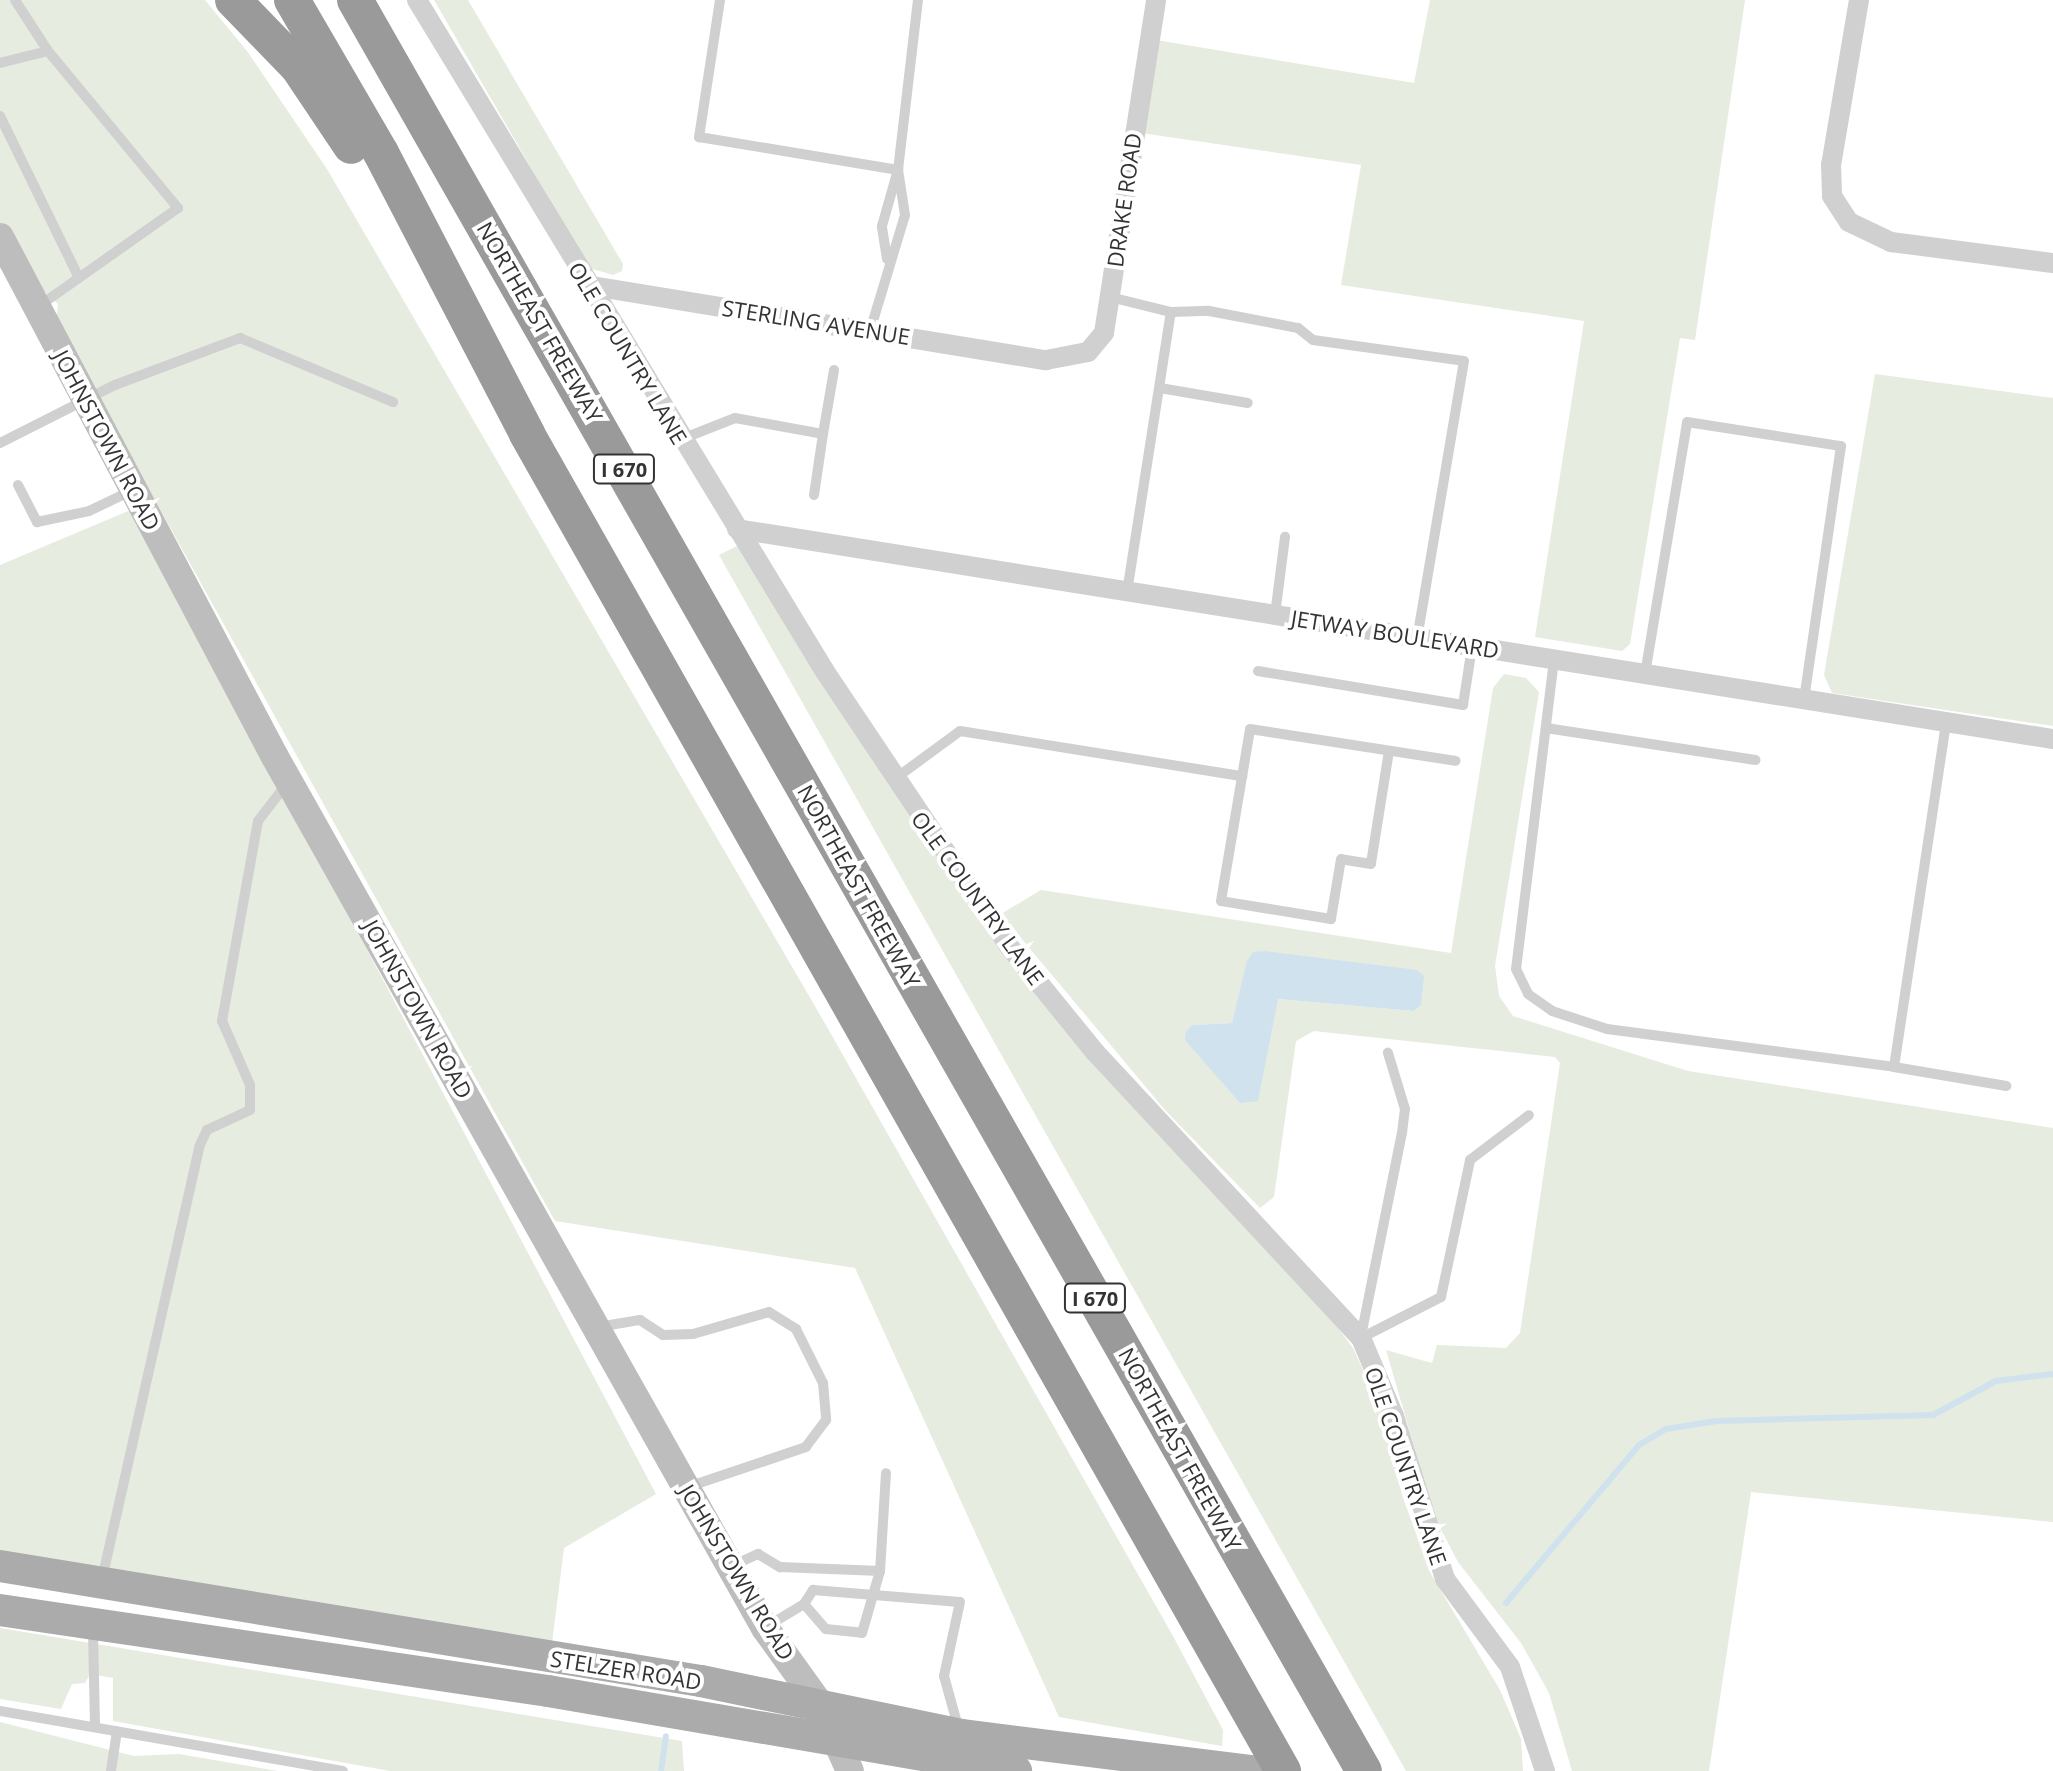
<!DOCTYPE html>
<html>
<head>
<meta charset="utf-8">
<style>
  body { margin:0 }
  #map { position:relative; width:2053px; height:1771px; overflow:hidden; background:#fff; font-family:"Open Sans",sans-serif }
  div>[style] { position:absolute }
  .green>* { inset:0; background:#e6ecdf }
  .water>* { inset:0; background:#cfe2ee }
  .stream>* { height:6px; margin:-3px; padding:0 3px; transform-origin:3px; border-radius:3px; background:#cfe2ee }
  .service>* { height:10px; margin:-5px; padding:0 5px; transform-origin:5px; border-radius:5px; background:#d0d0d0 }
  .minor>* { height:20px; margin:-10px; padding:0 10px; transform-origin:10px; border-radius:10px; background:#d0d0d0 }
  .secondary>* { height:28px; margin:-14px; padding:0 14px; transform-origin:14px; border-radius:14px; background:#bdbdbd }
  .primary>* { height:32px; margin:-16px; padding:0 16px; transform-origin:16px; border-radius:16px; background:#ababab }
  .motorway>* { height:36px; margin:-18px; padding:0 18px; transform-origin:18px; border-radius:18px; background:#9a9a9a }
  span { translate:-50% -50%; white-space:nowrap; text-align:center; line-height:1.15; -webkit-text-stroke:8px #fff; paint-order:stroke }
  .shield-label span { padding:2px 6px; background:#fff; border:2px solid; border-radius:6px; -webkit-text-stroke-width:0 }
  .shield-label { font-size:20px; color:#333; font-weight:700 }
  .street-label { font-size:22px; color:#333 }
</style>
</head>
<body>
<div id="map">
  <div class="green">
    <div style="clip-path:polygon(0 0,205px 0,247px 51px,327px 169px,823px 1020px,1173px 1636px,1223px 1730px,1222px 1746px,1059px 1717px,855px 1268px,555px 1221px,56px 322px,58px 304px,30px 278px,0 224px)"></div>
    <div style="clip-path:polygon(434px 0,468px 0,623px 264px,622px 271px,613px 275px,589px 268px)"></div>
    <div style="clip-path:polygon(1430px 0,1745px 0,1695px 340px,1680px 338px,1630px 644px,1622px 651px,1535px 637px,1584px 321px,1341px 285px,1361px 165px,1141px 133px,1156px 40px,1414px 83px)"></div>
    <div style="clip-path:polygon(1875px 374px,2053px 398px,2053px 726px,1832px 693px,1824px 675px)"></div>
    <div style="clip-path:polygon(133px 509px,656px 1494px,564px 1548px,552px 1643px,0 1558px,0 565px)"></div>
    <div style="clip-path:polygon(737px 546px,983px 925px,1082px 1048px,1314px 1296px,1353px 1348px,1384px 1416px,1403px 1498px,1431px 1574px,1500px 1690px,1521px 1739px,1523px 1771px,1406px 1771px,719px 555px)"></div>
    <div style="clip-path:polygon(evenodd,1504px 674px,1526px 678px,1539px 692px,1495px 966px,1499px 996px,1513px 1016px,1688px 1071px,2053px 1128px,2053px 1522px,1751px 1492px,1709px 1771px,1572px 1771px,1549px 1693px,1521px 1643px,1458px 1562px,1435px 1518px,1386px 1350px,1432px 1363px,1437px 1345px,1506px 1348px,1520px 1333px,1560px 1063px,1555px 1057px,1314px 1031px,1296px 1041px,1274px 1197px,1260px 1208px,1165px 1110px,1001px 914px,1041px 890px,1451px 953px,1493px 688px,1504px 674px,1253px 952px,1413px 1011px,1278px 999px,1272px 1011px,1185px 1040px,1192px 1025px,1232px 1023px,1253px 952px)"></div>
    <div style="clip-path:polygon(0 1628px,682px 1741px,684px 1771px,390px 1771px,113px 1721px,113px 1678px,90px 1674px,85px 1683px,72px 1684px,61px 1709px,0 1699px)"></div>
    <div style="clip-path:polygon(0 1722px,134px 1756px,179px 1754px,278px 1771px,0 1771px)"></div>
  </div>
  <div class="water">
    <div style="clip-path:polygon(1265px 951px,1417px 970px,1424px 976px,1421px 1005px,1413px 1011px,1278px 999px,1258px 1101px,1240px 1103px,1185px 1040px,1186px 1032px,1192px 1025px,1232px 1023px,1247px 961px,1253px 952px)"></div>
  </div>
  <div class="stream">
    <div style="left:1506px;top:1603px;width:207px;rotate:-49.9deg"></div>
    <div style="left:1639px;top:1445px;width:31px;rotate:-31deg"></div>
    <div style="left:1666px;top:1429px;width:51px;rotate:-9.1deg"></div>
    <div style="left:1716px;top:1421px;width:217px;rotate:-1.6deg"></div>
    <div style="left:1933px;top:1415px;width:72px;rotate:-28.4deg"></div>
    <div style="left:1996px;top:1381px;width:57px;rotate:-7deg"></div>
    <div style="left:661px;top:1771px;width:35px;rotate:-82deg"></div>
  </div>
  <div class="service">
    <div style="left:15px;top:0;width:61px;rotate:57.1deg"></div>
    <div style="left:720px;top:0;width:139px;rotate:98.7deg"></div>
    <div style="left:699px;top:137px;width:202px;rotate:9.4deg"></div>
    <div style="left:0;top:63px;width:49px;rotate:-14deg"></div>
    <div style="left:48px;top:51px;width:204px;rotate:50.4deg"></div>
    <div style="left:178px;top:208px;width:170px;rotate:144.8deg"></div>
    <div style="left:0;top:116px;width:180px;rotate:64deg"></div>
    <div style="left:887px;top:259px;width:33px;rotate:-99deg"></div>
    <div style="left:882px;top:226px;width:58px;rotate:-74.1deg"></div>
    <div style="left:898px;top:170px;width:171px;rotate:-83.3deg"></div>
    <div style="left:1110px;top:297px;width:63px;rotate:13.8deg"></div>
    <div style="left:870px;top:331px;width:121px;rotate:-73.2deg"></div>
    <div style="left:905px;top:215px;width:46px;rotate:-98.8deg"></div>
    <div style="left:1160px;top:388px;width:89px;rotate:9.7deg"></div>
    <div style="left:682px;top:439px;width:57px;rotate:-21.6deg"></div>
    <div style="left:735px;top:418px;width:89px;rotate:10.3deg"></div>
    <div style="left:823px;top:434px;width:65px;rotate:-80.2deg"></div>
    <div style="left:0;top:443px;width:129px;rotate:-26.8deg"></div>
    <div style="left:115px;top:385px;width:134px;rotate:-20.6deg"></div>
    <div style="left:240px;top:338px;width:166px;rotate:22.7deg"></div>
    <div style="left:18px;top:485px;width:42px;rotate:62.8deg"></div>
    <div style="left:37px;top:522px;width:53px;rotate:-11.9deg"></div>
    <div style="left:89px;top:511px;width:47px;rotate:-25.5deg"></div>
    <div style="left:814px;top:495px;width:62px;rotate:-81.6deg"></div>
    <div style="left:1127px;top:592px;width:283px;rotate:-81.1deg"></div>
    <div style="left:1171px;top:312px;width:38px;rotate:-2deg"></div>
    <div style="left:1209px;top:311px;width:91px;rotate:10.8deg"></div>
    <div style="left:1298px;top:328px;width:19px;rotate:39deg"></div>
    <div style="left:1313px;top:340px;width:152px;rotate:7.9deg"></div>
    <div style="left:1464px;top:361px;width:281px;rotate:99.6deg"></div>
    <div style="left:1275px;top:615px;width:79px;rotate:-82.7deg"></div>
    <div style="left:1554px;top:660px;width:311px;rotate:97deg"></div>
    <div style="left:1516px;top:969px;width:28px;rotate:64deg"></div>
    <div style="left:1528px;top:994px;width:29px;rotate:35deg"></div>
    <div style="left:1552px;top:1011px;width:58px;rotate:18.1deg"></div>
    <div style="left:1607px;top:1029px;width:290px;rotate:7.5deg"></div>
    <div style="left:1894px;top:1067px;width:349px;rotate:-81.4deg"></div>
    <div style="left:1258px;top:671px;width:208px;rotate:9.4deg"></div>
    <div style="left:1463px;top:705px;width:59px;rotate:-81.2deg"></div>
    <div style="left:1645px;top:674px;width:255px;rotate:-80.5deg"></div>
    <div style="left:1687px;top:422px;width:156px;rotate:8.9deg"></div>
    <div style="left:1841px;top:446px;width:257px;rotate:98.3deg"></div>
    <div style="left:1546px;top:728px;width:212px;rotate:8.7deg"></div>
    <div style="left:1389px;top:751px;width:114px;rotate:99.1deg"></div>
    <div style="left:1371px;top:864px;width:30px;rotate:-171deg"></div>
    <div style="left:1341px;top:859px;width:61px;rotate:99.5deg"></div>
    <div style="left:1331px;top:919px;width:111px;rotate:-170.7deg"></div>
    <div style="left:1221px;top:901px;width:174px;rotate:-80.4deg"></div>
    <div style="left:1250px;top:729px;width:208px;rotate:8.8deg"></div>
    <div style="left:896px;top:778px;width:79px;rotate:-36.3deg"></div>
    <div style="left:960px;top:731px;width:286px;rotate:9.1deg"></div>
    <div style="left:1894px;top:1067px;width:114px;rotate:9.6deg"></div>
    <div style="left:598px;top:1327px;width:43px;rotate:-9.5deg"></div>
    <div style="left:640px;top:1320px;width:27px;rotate:33deg"></div>
    <div style="left:663px;top:1335px;width:30px;rotate:-2deg"></div>
    <div style="left:693px;top:1334px;width:79px;rotate:-16.1deg"></div>
    <div style="left:769px;top:1312px;width:32px;rotate:32deg"></div>
    <div style="left:796px;top:1329px;width:60px;rotate:63.4deg"></div>
    <div style="left:823px;top:1383px;width:37px;rotate:85deg"></div>
    <div style="left:826px;top:1420px;width:34px;rotate:127deg"></div>
    <div style="left:806px;top:1447px;width:125px;rotate:161.3deg"></div>
    <div style="left:1361px;top:1336px;width:207px;rotate:-78.6deg"></div>
    <div style="left:1402px;top:1133px;width:24px;rotate:-83deg"></div>
    <div style="left:1405px;top:1109px;width:59px;rotate:-106.9deg"></div>
    <div style="left:1361px;top:1338px;width:90px;rotate:-27.1deg"></div>
    <div style="left:1441px;top:1297px;width:140px;rotate:-78deg"></div>
    <div style="left:1470px;top:1160px;width:74px;rotate:-37.3deg"></div>
    <div style="left:732px;top:1566px;width:29px;rotate:-25deg"></div>
    <div style="left:758px;top:1554px;width:26px;rotate:31deg"></div>
    <div style="left:780px;top:1567px;width:100px;rotate:2.3deg"></div>
    <div style="left:102px;top:1579px;width:443px;rotate:-77.3deg"></div>
    <div style="left:199px;top:1147px;width:19px;rotate:-65deg"></div>
    <div style="left:207px;top:1130px;width:47px;rotate:-24.9deg"></div>
    <div style="left:250px;top:1110px;width:25px;rotate:-90deg"></div>
    <div style="left:250px;top:1085px;width:70px;rotate:-113.6deg"></div>
    <div style="left:222px;top:1021px;width:203px;rotate:-79.8deg"></div>
    <div style="left:258px;top:821px;width:49px;rotate:-52.4deg"></div>
    <div style="left:804px;top:1604px;width:33px;rotate:49deg"></div>
    <div style="left:826px;top:1629px;width:36px;rotate:6deg"></div>
    <div style="left:862px;top:1633px;width:65px;rotate:-73.8deg"></div>
    <div style="left:880px;top:1571px;width:98px;rotate:-86.5deg"></div>
    <div style="left:766px;top:1627px;width:44px;rotate:-31.2deg"></div>
    <div style="left:804px;top:1604px;width:17px;rotate:-57deg"></div>
    <div style="left:813px;top:1590px;width:147px;rotate:4.7deg"></div>
    <div style="left:960px;top:1602px;width:76px;rotate:102.2deg"></div>
    <div style="left:944px;top:1676px;width:56px;rotate:74.5deg"></div>
    <div style="left:93px;top:1630px;width:97px;rotate:88.8deg"></div>
    <div style="left:0;top:1711px;width:348px;rotate:9.9deg"></div>
    <div style="left:111px;top:1771px;width:40px;rotate:-81.5deg"></div>
  </div>
  <div class="minor">
    <div style="left:417px;top:0;width:784px;rotate:58.72deg"></div>
    <div style="left:824px;top:670px;width:331px;rotate:56.2deg"></div>
    <div style="left:1008px;top:945px;width:138px;rotate:50.9deg"></div>
    <div style="left:1095px;top:1052px;width:391px;rotate:47.1deg"></div>
    <div style="left:1361px;top:1338px;width:85px;rotate:67.1deg"></div>
    <div style="left:1394px;top:1416px;width:171px;rotate:72.6deg"></div>
    <div style="left:1445px;top:1579px;width:109px;rotate:53.5deg"></div>
    <div style="left:1510px;top:1667px;width:110px;rotate:71.4deg"></div>
    <div style="left:1859px;top:0;width:167px;rotate:99.6deg"></div>
    <div style="left:1831px;top:165px;width:31px;rotate:88deg"></div>
    <div style="left:1832px;top:196px;width:31px;rotate:57deg"></div>
    <div style="left:1849px;top:222px;width:47px;rotate:25.5deg"></div>
    <div style="left:1891px;top:242px;width:163px;rotate:7.4deg"></div>
    <div style="left:586px;top:285px;width:466px;rotate:9.3deg"></div>
    <div style="left:1046px;top:360px;width:43px;rotate:-10.8deg"></div>
    <div style="left:1088px;top:352px;width:25px;rotate:-50deg"></div>
    <div style="left:1104px;top:333px;width:337px;rotate:-81.1deg"></div>
    <div style="left:737px;top:529px;width:1333px;rotate:9.07deg"></div>
  </div>
  <div class="secondary">
    <div style="left:0;top:237px;width:588px;rotate:62.13deg"></div>
    <div style="left:275px;top:757px;width:999px;rotate:60.64deg"></div>
    <div style="left:765px;top:1628px;width:96px;rotate:54.3deg"></div>
    <div style="left:821px;top:1706px;width:71px;rotate:66deg"></div>
  </div>
  <div class="primary">
    <div style="left:0;top:1566px;width:710px;rotate:9.32deg"></div>
    <div style="left:701px;top:1681px;width:266px;rotate:11.7deg"></div>
    <div style="left:961px;top:1735px;width:293px;rotate:7.1deg"></div>
    <div style="left:0;top:1610px;width:554px;rotate:8.41deg"></div>
    <div style="left:548px;top:1691px;width:475px;rotate:9.7deg"></div>
  </div>
  <div class="motorway">
    <div style="left:233px;top:0;width:93px;rotate:45.9deg"></div>
    <div style="left:298px;top:67px;width:95px;rotate:56.1deg"></div>
    <div style="left:292px;top:0;width:177px;rotate:59.8deg"></div>
    <div style="left:381px;top:153px;width:317px;rotate:62.5deg"></div>
    <div style="left:527px;top:434px;width:1536px;rotate:60.51deg"></div>
    <div style="left:355px;top:0;width:2038px;rotate:60.33deg"></div>
  </div>
  <div class="shield-label">
    <span style="left:624px;top:469px">I 670</span>
    <span style="left:1095px;top:1298px">I 670</span>
  </div>
  <div class="street-label">
    <span style="left:1124px;top:200px;rotate:-82deg">DRAKE ROAD</span>
    <span style="left:540px;top:322px;rotate:60deg">NORTHEAST FREEWAY</span>
    <span style="left:816px;top:322px;rotate:9deg">STERLING AVENUE</span>
    <span style="left:628px;top:353px;rotate:59deg">OLE COUNTRY LANE</span>
    <span style="left:107px;top:440px;rotate:62deg">JOHNSTOWN ROAD</span>
    <span style="left:1395px;top:634px;rotate:9deg">JETWAY BOULEVARD</span>
    <span style="left:859px;top:886px;rotate:61deg">NORTHEAST FREEWAY</span>
    <span style="left:978px;top:898px;rotate:54deg">OLE COUNTRY LANE</span>
    <span style="left:418px;top:1009px;rotate:61deg">JOHNSTOWN ROAD</span>
    <span style="left:1180px;top:1449px;rotate:61deg">NORTHEAST FREEWAY</span>
    <span style="left:1406px;top:1466px;rotate:71deg">OLE COUNTRY LANE</span>
    <span style="left:737px;top:1572px;rotate:59deg">JOHNSTOWN ROAD</span>
    <span style="left:626px;top:1670px;rotate:9deg">STELZER ROAD</span>
  </div>
</div>
</body>
</html>
